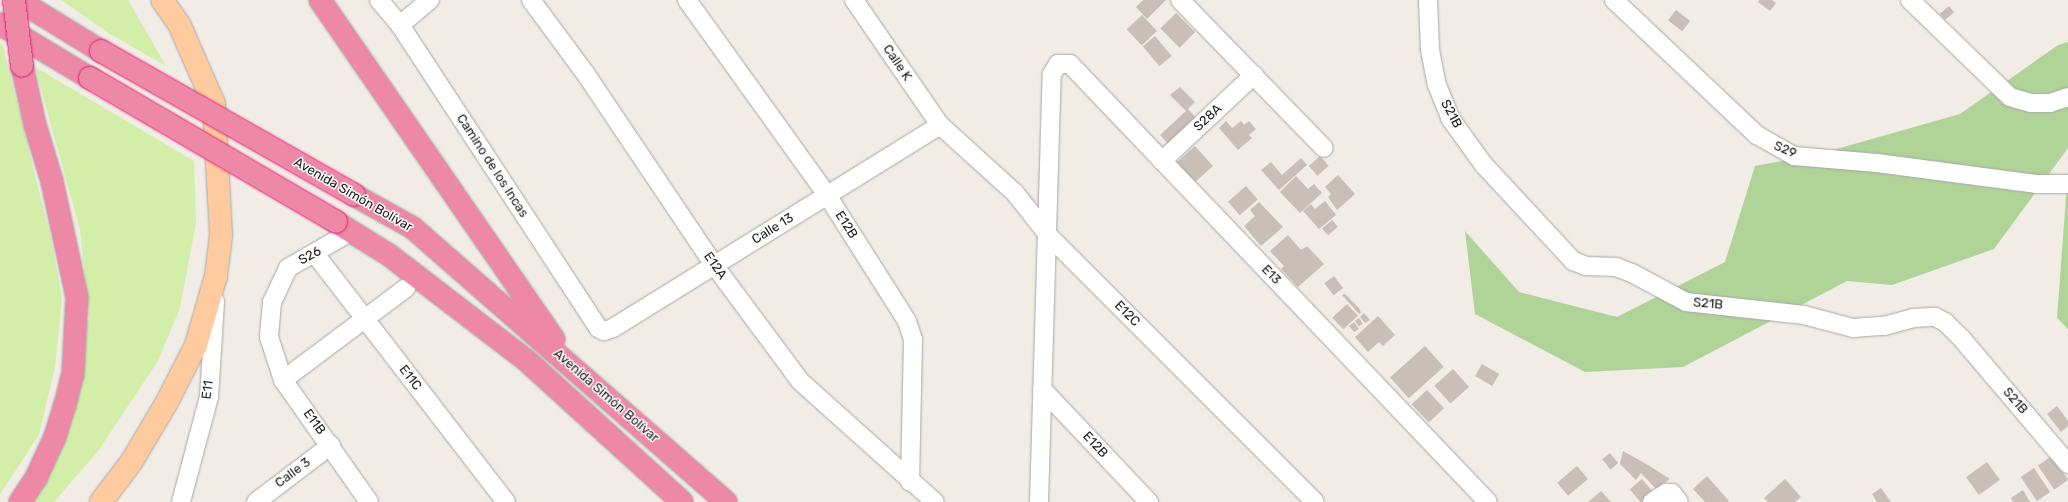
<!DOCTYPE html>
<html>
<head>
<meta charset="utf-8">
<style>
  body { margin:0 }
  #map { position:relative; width:2068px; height:502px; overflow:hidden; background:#f1ece6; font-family:Rubik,sans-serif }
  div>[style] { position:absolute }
  .grass>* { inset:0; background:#d3eea9 }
  .forest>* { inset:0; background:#b0d398 }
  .building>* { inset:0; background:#c9beb8; transform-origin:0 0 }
  .roads { filter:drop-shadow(0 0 1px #a7a7a7) drop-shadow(0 0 1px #a7a7a7) }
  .street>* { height:18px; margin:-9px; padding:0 9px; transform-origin:9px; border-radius:9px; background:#fff }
  .primary>* { height:22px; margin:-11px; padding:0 11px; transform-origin:11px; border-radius:11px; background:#ffca9d }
  .highway>* { height:22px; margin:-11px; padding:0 11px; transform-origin:11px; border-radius:11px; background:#ed89a7 }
  .bridges { filter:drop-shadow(0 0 1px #e71a78) drop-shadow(0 0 1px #e71a78) }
  .highway-bridge>* { height:22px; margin:-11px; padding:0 11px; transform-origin:11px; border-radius:11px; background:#ed89a7 }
  span { translate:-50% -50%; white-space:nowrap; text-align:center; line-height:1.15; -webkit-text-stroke:3px #fff; paint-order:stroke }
  .street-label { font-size:13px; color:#202020 }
</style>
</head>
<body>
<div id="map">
  <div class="grass">
    <div style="clip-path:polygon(61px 0,128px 0,166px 66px,110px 34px)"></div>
    <div style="clip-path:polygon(0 44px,3px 46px,52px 243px,62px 298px,55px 367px,39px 435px,0 494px)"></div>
    <div style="clip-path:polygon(35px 67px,194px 161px,196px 223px,180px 308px,158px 361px,98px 451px,54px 502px,29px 502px,47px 480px,76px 409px,89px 316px,80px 230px)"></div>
  </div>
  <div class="forest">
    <div style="clip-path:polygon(2068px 42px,2068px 148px,1994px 249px,1892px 285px,1847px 281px,1683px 367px,1585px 372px,1475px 314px,1465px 231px,1519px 292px,1617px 317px,1725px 262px,1755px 166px,1819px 154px,1960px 114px,2058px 45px)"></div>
    <div style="clip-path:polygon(2068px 171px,2068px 329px,2057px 318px)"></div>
  </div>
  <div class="building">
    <div style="clip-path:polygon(1143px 0,1166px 0,1147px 19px,1136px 7px)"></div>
    <div style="clip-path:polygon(1759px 0,1772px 0,1776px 3px,1770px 11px,1758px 2px)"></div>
    <div style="left:1949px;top:6px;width:8px;height:12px;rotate:50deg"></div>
    <div style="left:1676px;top:10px;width:18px;height:13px;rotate:38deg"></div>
    <div style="left:1176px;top:13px;width:27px;height:22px;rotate:45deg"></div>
    <div style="left:1142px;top:15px;width:22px;height:21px;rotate:47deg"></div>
    <div style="left:1155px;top:36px;width:26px;height:16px;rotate:50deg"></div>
    <div style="clip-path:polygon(1180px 87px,1195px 102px,1188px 109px,1197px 119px,1169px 145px,1160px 135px,1186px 111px,1170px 95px)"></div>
    <div style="clip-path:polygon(1226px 121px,1232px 128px,1241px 121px,1244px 125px,1249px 121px,1256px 129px,1249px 135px,1252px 138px,1238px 150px,1219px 128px)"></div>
    <div style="left:1195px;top:146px;width:27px;height:25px;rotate:48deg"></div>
    <div style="left:1320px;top:156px;width:13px;height:15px;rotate:48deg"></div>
    <div style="clip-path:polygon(1301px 158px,1307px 165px,1279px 190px,1261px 170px,1271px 162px,1282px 175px)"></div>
    <div style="clip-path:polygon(1338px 175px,1355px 194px,1337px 210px,1328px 197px,1331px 194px,1325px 187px)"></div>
    <div style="clip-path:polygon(1296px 176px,1308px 189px,1314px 184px,1322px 193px,1300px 213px,1280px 192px)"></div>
    <div style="left:1246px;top:186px;width:18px;height:24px;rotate:49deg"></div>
    <div style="clip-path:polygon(1325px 201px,1336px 215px,1319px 229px,1303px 211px,1311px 204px,1315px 209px)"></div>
    <div style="clip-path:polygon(1259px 202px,1283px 227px,1261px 246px,1244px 226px,1255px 216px,1250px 210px)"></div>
    <div style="left:1332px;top:220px;width:9px;height:13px;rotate:49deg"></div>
    <div style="clip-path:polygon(1288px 235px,1301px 250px,1307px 246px,1324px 264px,1298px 287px,1281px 269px,1284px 266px,1270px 251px)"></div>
    <div style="left:1334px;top:276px;width:15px;height:12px;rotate:53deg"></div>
    <div style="clip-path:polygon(1345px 294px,1359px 308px,1361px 313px,1359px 314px,1342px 295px)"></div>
    <div style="left:1347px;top:304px;width:16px;height:20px;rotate:47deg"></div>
    <div style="clip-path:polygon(1364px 313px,1370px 320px,1365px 323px,1360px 317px)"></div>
    <div style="clip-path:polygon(1378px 316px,1395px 335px,1383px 346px,1379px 342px,1368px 352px,1355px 337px)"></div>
    <div style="left:1359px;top:318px;width:7px;height:5px;rotate:56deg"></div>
    <div style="clip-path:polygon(1354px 322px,1359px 329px,1354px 332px,1349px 326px)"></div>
    <div style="left:1425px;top:346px;width:28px;height:47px;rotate:48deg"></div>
    <div style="left:1482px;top:364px;width:20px;height:14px;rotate:30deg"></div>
    <div style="left:1453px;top:369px;width:24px;height:25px;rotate:48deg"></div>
    <div style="left:1427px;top:390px;width:25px;height:21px;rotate:47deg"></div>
    <div style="clip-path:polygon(2057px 406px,2068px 421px,2068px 426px,2061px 432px,2047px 414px)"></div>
    <div style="clip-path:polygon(1623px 451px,1648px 465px,1670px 479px,1656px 489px,1641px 473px,1636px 480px,1620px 464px)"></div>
    <div style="left:1610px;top:453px;width:13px;height:10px;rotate:51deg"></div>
    <div style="left:2052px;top:456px;width:29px;height:17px;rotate:56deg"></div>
    <div style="left:1987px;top:462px;width:22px;height:26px;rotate:54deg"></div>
    <div style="left:1577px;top:466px;width:17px;height:26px;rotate:50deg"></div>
    <div style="left:2034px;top:468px;width:29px;height:16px;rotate:56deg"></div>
    <div style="clip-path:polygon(1707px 476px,1729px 501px,1728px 502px,1705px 502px,1693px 489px)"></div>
    <div style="left:1642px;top:479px;width:17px;height:16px;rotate:50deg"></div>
    <div style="clip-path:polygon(1785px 479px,1801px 497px,1795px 502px,1768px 502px,1764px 498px)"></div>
    <div style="clip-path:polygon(1881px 488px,1891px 502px,1877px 502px,1872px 494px)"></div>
    <div style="clip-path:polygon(2023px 490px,2030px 502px,2013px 502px,2011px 498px)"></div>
    <div style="clip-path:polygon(1601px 491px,1611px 502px,1588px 502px)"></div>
  </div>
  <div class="roads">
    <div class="street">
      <div style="left:379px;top:0;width:33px;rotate:50deg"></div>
      <div style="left:400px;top:25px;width:362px;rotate:56.8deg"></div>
      <div style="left:598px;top:328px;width:7px;rotate:27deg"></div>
      <div style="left:604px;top:331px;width:9px;rotate:-18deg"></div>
      <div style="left:613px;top:328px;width:385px;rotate:-31.8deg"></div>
      <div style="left:531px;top:0;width:91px;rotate:53.5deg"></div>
      <div style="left:585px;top:73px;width:231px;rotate:56.1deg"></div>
      <div style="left:714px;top:265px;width:144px;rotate:53.4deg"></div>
      <div style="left:800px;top:381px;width:181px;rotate:41.9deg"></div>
      <div style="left:687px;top:0;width:240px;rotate:54.3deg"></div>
      <div style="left:827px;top:195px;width:149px;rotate:57.6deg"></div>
      <div style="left:907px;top:321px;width:20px;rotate:72deg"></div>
      <div style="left:913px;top:340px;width:142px;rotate:91.2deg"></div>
      <div style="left:854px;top:0;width:152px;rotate:55.5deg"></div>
      <div style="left:940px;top:125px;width:101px;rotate:42.2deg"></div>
      <div style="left:1015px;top:193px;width:55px;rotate:51.7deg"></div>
      <div style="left:1049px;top:236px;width:376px;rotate:45deg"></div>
      <div style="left:1180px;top:0;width:206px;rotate:45.8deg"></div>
      <div style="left:1428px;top:0;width:50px;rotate:87.7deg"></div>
      <div style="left:1430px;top:50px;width:36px;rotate:79deg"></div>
      <div style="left:1437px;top:85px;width:35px;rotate:68deg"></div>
      <div style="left:1450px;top:118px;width:57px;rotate:54.3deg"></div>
      <div style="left:1483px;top:164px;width:132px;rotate:47.1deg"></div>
      <div style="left:1573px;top:261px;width:14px;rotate:21deg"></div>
      <div style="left:1586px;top:266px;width:30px;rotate:2deg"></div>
      <div style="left:1616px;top:267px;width:17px;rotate:21deg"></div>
      <div style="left:1632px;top:273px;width:61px;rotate:28.2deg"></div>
      <div style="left:1686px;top:302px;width:119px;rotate:6.3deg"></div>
      <div style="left:1804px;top:315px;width:51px;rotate:14.9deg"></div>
      <div style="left:1853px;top:328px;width:31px;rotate:-4deg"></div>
      <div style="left:1884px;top:326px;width:30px;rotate:-15deg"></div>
      <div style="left:1913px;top:318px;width:22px;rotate:-3deg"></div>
      <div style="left:1935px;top:317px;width:11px;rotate:27deg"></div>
      <div style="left:1945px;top:322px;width:24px;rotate:45deg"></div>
      <div style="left:1962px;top:339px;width:164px;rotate:49.7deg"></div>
      <div style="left:1614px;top:0;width:197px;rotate:43.4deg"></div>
      <div style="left:1757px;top:135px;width:43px;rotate:29.6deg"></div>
      <div style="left:1794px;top:156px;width:83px;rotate:4.8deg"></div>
      <div style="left:1877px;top:163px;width:160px;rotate:7.5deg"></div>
      <div style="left:2036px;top:184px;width:32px"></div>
      <div style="left:1910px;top:0;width:139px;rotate:44.1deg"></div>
      <div style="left:2010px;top:97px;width:22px;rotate:16deg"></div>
      <div style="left:2031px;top:103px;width:19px"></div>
      <div style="left:2050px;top:103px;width:19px;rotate:-18deg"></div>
      <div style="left:400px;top:25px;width:39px;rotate:-40deg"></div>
      <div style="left:1162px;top:161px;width:126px;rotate:-43.1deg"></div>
      <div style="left:352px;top:231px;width:74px;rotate:150deg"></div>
      <div style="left:288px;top:268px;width:38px;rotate:115deg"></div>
      <div style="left:272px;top:302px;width:35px;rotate:95deg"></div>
      <div style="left:269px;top:337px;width:45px;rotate:72deg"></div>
      <div style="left:283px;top:380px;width:149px;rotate:54.8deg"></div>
      <div style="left:315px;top:254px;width:313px;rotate:52.4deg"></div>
      <div style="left:283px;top:380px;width:154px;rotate:-36.8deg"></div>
      <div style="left:1042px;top:389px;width:156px;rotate:46.6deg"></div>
      <div style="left:181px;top:502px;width:109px;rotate:-75.1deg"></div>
      <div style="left:209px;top:397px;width:96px;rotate:-86.4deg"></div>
      <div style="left:256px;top:502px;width:94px;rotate:-37.2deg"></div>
      <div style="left:1039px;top:502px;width:428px;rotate:-88.3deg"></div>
      <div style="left:1052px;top:74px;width:12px;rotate:-59deg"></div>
      <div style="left:1058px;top:64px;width:12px"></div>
      <div style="left:1070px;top:64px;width:605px;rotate:46.34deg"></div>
      <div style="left:1652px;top:502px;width:17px;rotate:-33deg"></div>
      <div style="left:1666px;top:493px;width:6px"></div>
      <div style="left:1672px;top:493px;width:11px;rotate:52deg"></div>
    </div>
    <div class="primary">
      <div style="left:101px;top:502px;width:51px;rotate:-52.9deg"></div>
      <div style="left:132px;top:461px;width:69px;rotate:-59.3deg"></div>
      <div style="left:167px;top:402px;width:64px;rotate:-63deg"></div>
      <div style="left:196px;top:345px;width:72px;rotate:-73.8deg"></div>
      <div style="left:216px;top:276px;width:41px;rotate:-83deg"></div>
      <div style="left:221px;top:235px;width:131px;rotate:-93.1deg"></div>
      <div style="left:214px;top:104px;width:87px;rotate:-113.6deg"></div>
      <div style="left:179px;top:24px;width:29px;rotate:-125deg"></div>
    </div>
    <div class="highway">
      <div style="left:18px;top:0;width:97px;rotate:31.6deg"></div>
      <div style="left:320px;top:0;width:412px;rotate:55.4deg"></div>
      <div style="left:0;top:24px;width:105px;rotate:31deg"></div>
      <div style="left:354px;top:195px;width:68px;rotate:29.2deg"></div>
      <div style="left:413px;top:228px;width:416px;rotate:41.2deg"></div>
      <div style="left:336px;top:222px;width:62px;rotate:31.9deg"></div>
      <div style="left:389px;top:255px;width:173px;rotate:37.5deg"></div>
      <div style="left:526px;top:360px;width:211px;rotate:42.3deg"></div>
      <div style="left:20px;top:502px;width:29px;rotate:-56deg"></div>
      <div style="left:36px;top:478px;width:45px;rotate:-65.1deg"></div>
      <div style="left:55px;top:437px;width:34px;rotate:-73deg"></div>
      <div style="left:65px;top:405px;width:32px;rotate:-76deg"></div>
      <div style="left:73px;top:374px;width:77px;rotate:-87deg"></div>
      <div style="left:77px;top:297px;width:119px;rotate:-102.2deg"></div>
      <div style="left:52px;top:181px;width:59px;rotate:-106.9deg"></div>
      <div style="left:35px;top:125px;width:60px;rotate:-102.4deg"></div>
    </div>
  </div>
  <div class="bridges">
    <div class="highway-bridge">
      <div style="left:14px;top:0;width:66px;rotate:83.1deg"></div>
      <div style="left:101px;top:51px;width:291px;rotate:29.6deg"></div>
      <div style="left:90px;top:78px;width:285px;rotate:30.3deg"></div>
    </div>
  </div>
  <div class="street-label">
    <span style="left:897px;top:63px;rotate:56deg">Calle K</span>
    <span style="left:1451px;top:114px;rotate:62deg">S21B</span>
    <span style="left:1208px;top:118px;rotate:-43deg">S28A</span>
    <span style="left:1785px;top:150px;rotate:23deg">S29</span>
    <span style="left:492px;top:166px;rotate:57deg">Camino de los Incas</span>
    <span style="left:353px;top:195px;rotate:30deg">Avenida Simón Bolívar</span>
    <span style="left:846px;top:225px;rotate:57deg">E12B</span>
    <span style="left:773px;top:229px;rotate:-32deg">Calle 13</span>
    <span style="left:310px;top:256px;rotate:-29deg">S26</span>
    <span style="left:715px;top:266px;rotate:55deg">E12A</span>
    <span style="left:1271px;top:275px;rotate:46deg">E13</span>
    <span style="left:1708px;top:304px;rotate:5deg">S21B</span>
    <span style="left:1127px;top:314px;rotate:45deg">E12C</span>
    <span style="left:410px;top:378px;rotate:52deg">E11C</span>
    <span style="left:208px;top:390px;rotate:-83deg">E11</span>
    <span style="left:606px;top:396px;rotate:41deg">Avenida Simón Bolívar</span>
    <span style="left:2015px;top:401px;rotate:49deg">S21B</span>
    <span style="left:314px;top:422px;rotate:54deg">E11B</span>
    <span style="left:1095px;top:445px;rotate:47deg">E12B</span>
    <span style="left:293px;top:473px;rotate:-37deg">Calle 3</span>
  </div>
</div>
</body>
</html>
